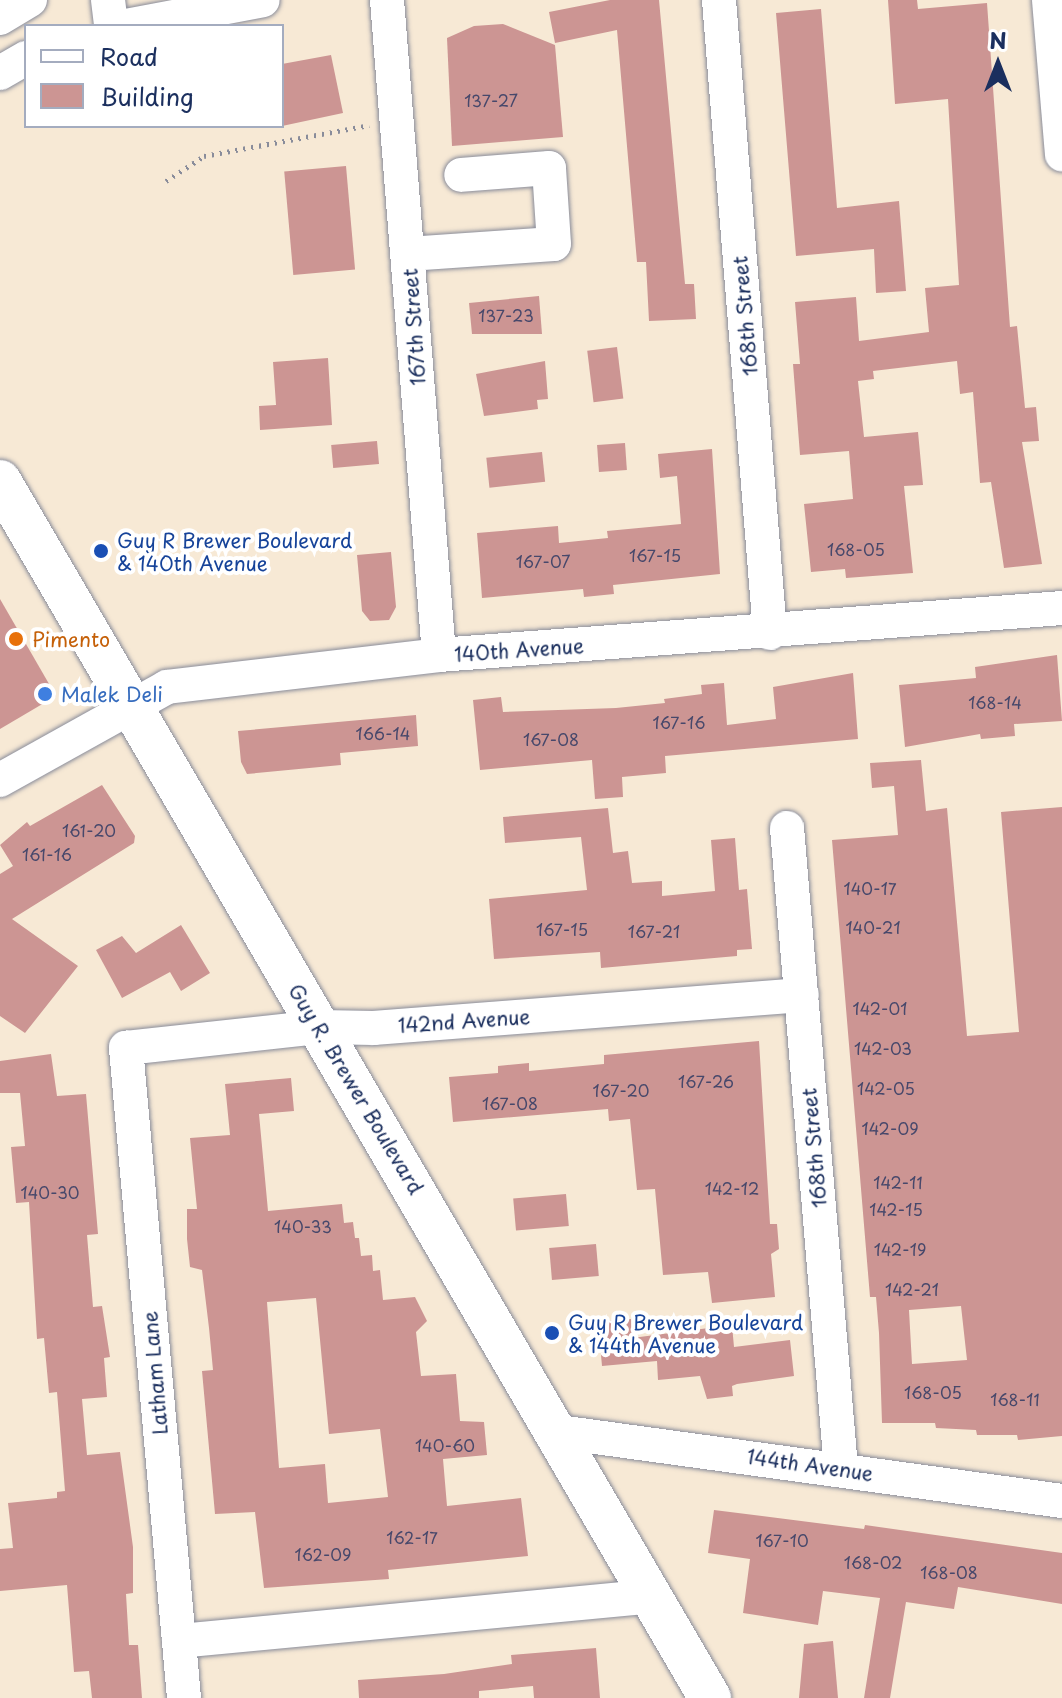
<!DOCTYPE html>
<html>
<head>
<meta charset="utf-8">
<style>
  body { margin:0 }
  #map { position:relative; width:1062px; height:1698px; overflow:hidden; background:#f7e9d5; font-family:"Playpen Sans",sans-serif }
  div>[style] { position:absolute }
  .building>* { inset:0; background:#cc9593; transform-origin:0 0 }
  .path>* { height:5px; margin-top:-2.5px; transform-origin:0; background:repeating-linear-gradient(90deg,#898c9a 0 2px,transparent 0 8px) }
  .roads { filter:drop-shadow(0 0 2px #898c9a) drop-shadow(0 0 2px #898c9a) }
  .minor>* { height:34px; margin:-17px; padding:0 17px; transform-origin:17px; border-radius:17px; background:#fff }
  .major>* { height:42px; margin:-21px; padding:0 21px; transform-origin:21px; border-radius:21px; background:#fff }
  .dots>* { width:22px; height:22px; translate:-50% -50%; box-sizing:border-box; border:4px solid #fff; border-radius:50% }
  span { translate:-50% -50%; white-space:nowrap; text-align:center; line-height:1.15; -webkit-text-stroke:8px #fff; paint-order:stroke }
  .number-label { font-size:16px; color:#47486b }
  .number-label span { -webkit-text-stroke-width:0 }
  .street-label { font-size:20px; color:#1b2f5e }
  .transit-label { font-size:20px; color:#164399 }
  .left { translate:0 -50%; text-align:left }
  .food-label { font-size:20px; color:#c56008 }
  .shop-label { font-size:20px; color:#366cbe }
  .legend { position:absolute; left:24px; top:24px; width:260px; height:104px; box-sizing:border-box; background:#fff; border:2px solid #a4acbf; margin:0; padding:10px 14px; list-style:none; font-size:24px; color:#1b2f5e }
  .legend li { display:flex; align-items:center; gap:16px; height:40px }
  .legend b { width:40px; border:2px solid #a4acbf }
  .north { position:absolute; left:958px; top:24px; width:80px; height:80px; -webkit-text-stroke:6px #fff; paint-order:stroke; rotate:0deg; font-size:22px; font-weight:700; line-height:32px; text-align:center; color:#1b2f5e }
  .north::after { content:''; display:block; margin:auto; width:28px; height:36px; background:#1b2f5e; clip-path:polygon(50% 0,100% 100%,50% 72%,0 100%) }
</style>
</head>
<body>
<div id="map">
  <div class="building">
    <div style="clip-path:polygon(610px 0,659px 0,685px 284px,694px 284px,696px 319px,649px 321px,646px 262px,637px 262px,617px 30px,555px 43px,549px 12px)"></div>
    <div style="clip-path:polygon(888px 0,917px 0,918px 9px,987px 3px,1010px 327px,1017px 326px,1025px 408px,1036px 407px,1039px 441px,1022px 442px,1042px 564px,1004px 568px,991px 482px,980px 483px,973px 392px,960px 394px,957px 361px,873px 371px,874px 379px,858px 381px,864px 437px,918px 432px,923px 485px,904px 486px,913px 573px,846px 578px,845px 569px,811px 572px,804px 504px,853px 499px,849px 451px,800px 455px,793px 364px,800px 364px,795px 302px,856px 297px,859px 341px,929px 332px,925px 288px,959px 285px,948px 99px,895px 104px)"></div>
    <div style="clip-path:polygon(821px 9px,837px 208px,899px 201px,906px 291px,876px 293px,874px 249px,796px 256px,776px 13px)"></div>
    <div style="clip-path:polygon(503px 24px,555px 45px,563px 137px,452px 146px,447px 38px,474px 26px)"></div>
    <div style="clip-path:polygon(331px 55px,343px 113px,282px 126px,282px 64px)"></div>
    <div style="left:346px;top:166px;width:104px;height:62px;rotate:85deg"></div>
    <div style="clip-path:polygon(539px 296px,542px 334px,472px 334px,469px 303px)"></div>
    <div style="left:617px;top:347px;width:52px;height:30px;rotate:83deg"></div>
    <div style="clip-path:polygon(328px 358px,332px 425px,260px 430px,259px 406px,276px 405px,273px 362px)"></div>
    <div style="clip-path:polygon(545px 361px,548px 399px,537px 400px,538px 409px,484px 416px,476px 374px)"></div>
    <div style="left:377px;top:441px;width:23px;height:46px;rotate:85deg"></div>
    <div style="left:625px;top:443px;width:27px;height:28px;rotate:86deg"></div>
    <div style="clip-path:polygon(712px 449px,720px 574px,613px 585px,614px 594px,584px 597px,583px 589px,482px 598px,477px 533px,558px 526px,559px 543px,608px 538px,607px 531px,681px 524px,677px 476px,660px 478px,658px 454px)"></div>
    <div style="left:542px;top:452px;width:30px;height:56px;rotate:84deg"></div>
    <div style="clip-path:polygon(391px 552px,396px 607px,389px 620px,370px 621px,362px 611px,357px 555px)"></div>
    <div style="clip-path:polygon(0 599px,56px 696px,0 729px)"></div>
    <div style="clip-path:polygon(1057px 655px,1062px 721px,1014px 724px,1015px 736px,981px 739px,980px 734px,905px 747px,899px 685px,976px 678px,975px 667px)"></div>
    <div style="clip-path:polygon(853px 673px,858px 739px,665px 756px,666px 773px,622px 777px,623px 797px,595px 799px,592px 760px,480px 770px,473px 700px,501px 697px,503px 712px,616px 708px,665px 703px,664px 699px,702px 694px,701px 685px,724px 683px,727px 725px,776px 719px,773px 687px)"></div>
    <div style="clip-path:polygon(416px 715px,418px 746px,340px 753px,341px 765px,247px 774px,241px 762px,238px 731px)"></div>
    <div style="clip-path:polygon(evenodd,921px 760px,926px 811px,947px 808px,967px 1036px,1019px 1032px,1001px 812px,1062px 807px,1062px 1436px,1018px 1440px,1017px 1435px,977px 1435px,976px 1430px,936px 1428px,935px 1423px,882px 1423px,879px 1333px,876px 1297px,870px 1297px,832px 840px,898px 835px,894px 786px,872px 788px,870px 763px,921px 760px,961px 1306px,967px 1360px,912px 1364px,909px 1310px,961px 1306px)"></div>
    <div style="clip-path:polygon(102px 785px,135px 836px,134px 843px,12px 919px,78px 966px,25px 1033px,0 1016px,0 874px,13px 866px,0 845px,27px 822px,30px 826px)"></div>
    <div style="clip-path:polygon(608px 808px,613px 853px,628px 851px,632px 883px,662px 881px,662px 896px,715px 891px,711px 840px,735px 838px,739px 890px,747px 889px,752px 949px,737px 950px,737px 956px,601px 968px,600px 952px,494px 959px,489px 899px,587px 890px,581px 837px,505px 843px,503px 817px)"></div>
    <div style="clip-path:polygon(181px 925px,210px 973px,181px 991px,170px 972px,122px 998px,96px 950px,122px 936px,136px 953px)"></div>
    <div style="clip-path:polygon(759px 1041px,770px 1224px,777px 1224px,779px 1249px,771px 1254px,775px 1297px,712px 1303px,708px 1272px,663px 1275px,655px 1189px,637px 1190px,630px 1119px,609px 1121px,608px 1109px,453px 1122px,449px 1077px,498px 1073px,498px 1066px,529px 1063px,529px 1071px,604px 1064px,604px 1055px)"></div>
    <div style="clip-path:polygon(51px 1054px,57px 1096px,86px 1094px,98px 1234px,87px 1235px,93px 1307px,102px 1306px,110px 1357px,104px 1358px,107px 1397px,82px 1399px,87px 1455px,120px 1452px,133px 1547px,133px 1593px,126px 1594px,129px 1645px,138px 1645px,142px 1698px,92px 1698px,89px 1671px,74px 1672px,67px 1585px,0 1591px,0 1549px,13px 1548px,8px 1503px,57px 1498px,57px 1492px,65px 1491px,57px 1392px,49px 1393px,44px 1338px,37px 1339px,29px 1202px,16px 1203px,11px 1147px,25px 1146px,20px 1093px,0 1093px,0 1061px)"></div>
    <div style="clip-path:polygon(evenodd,291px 1078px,294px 1111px,259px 1114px,268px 1211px,342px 1204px,344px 1223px,353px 1222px,355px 1238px,359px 1238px,361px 1256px,372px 1255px,373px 1271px,380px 1270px,383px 1300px,415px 1297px,427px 1321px,416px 1332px,421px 1376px,456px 1374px,460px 1421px,484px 1422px,487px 1455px,443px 1459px,447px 1506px,521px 1498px,528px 1556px,388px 1570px,389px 1579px,264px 1588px,255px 1512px,215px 1514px,202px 1371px,213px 1370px,209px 1328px,202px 1270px,190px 1267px,187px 1239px,187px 1209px,197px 1209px,190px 1138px,230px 1135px,225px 1084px,291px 1078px,316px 1298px,329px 1434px,380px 1429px,388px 1497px,328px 1503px,325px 1464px,279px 1468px,267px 1302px,316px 1298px)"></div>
    <div style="left:566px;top:1194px;width:32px;height:53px;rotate:85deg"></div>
    <div style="left:596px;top:1244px;width:32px;height:47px;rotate:85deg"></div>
    <div style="clip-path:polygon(631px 1319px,632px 1338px,732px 1325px,734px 1347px,790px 1340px,794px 1376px,737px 1384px,732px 1386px,733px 1396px,707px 1399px,700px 1376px,658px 1380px,657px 1361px,602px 1366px,598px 1322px)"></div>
    <div style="clip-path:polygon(714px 1510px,864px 1529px,865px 1525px,1062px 1553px,1062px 1604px,958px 1587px,954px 1609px,906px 1602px,890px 1698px,864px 1698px,880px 1598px,823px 1591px,818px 1625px,743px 1613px,750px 1559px,708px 1553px)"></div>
    <div style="clip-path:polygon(833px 1641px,838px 1698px,799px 1698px,804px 1644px)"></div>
    <div style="clip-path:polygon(596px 1648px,600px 1698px,534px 1698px,533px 1686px,479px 1691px,479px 1698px,359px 1698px,358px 1680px,444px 1674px,512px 1664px,511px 1655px)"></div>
  </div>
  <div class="path">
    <div style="left:166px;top:181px;width:45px;rotate:-33.3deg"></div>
    <div style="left:204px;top:156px;width:168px;rotate:-10.6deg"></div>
  </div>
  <div class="roads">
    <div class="minor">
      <div style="left:108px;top:0;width:26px;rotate:83deg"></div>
      <div style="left:387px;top:0;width:657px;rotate:85.46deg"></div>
      <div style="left:719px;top:0;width:635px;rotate:85.39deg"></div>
      <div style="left:1049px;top:0;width:155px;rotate:85.2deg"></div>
      <div style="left:0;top:18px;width:35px;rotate:-31deg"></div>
      <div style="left:126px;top:26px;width:139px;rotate:-10.7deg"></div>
      <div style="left:0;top:73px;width:30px;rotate:-30deg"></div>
      <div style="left:408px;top:254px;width:146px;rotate:-3.9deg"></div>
      <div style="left:554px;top:244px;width:76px;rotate:-93.8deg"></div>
      <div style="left:549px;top:168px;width:88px;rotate:175.5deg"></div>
      <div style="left:0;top:780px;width:191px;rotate:-29.1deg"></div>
      <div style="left:167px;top:687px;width:274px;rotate:-6.7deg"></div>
      <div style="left:439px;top:655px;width:625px;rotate:-4.31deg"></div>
      <div style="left:787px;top:828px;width:643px;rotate:85.18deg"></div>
      <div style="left:559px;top:1432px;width:508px;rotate:7.81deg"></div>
      <div style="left:179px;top:1641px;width:474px;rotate:-5.4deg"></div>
      <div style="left:184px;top:1698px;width:653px;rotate:-95.1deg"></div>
      <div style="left:126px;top:1048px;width:195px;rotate:-6.2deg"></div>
      <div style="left:320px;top:1027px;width:54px;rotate:1.1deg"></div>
      <div style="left:374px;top:1028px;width:429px;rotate:-4.4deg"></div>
    </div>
    <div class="major">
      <div style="left:0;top:481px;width:1409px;rotate:59.74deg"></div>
    </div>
  </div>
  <div class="dots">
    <div style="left:101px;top:551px;background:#1a4fb4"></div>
    <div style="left:16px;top:639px;background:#e8710a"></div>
    <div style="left:45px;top:694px;background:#3f7fe0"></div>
    <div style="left:552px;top:1333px;background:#1a4fb4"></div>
  </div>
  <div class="number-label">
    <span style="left:491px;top:100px">137-27</span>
    <span style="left:506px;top:315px">137-23</span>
    <span style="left:856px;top:549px">168-05</span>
    <span style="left:655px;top:555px">167-15</span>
    <span style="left:543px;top:561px">167-07</span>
    <span style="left:995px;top:702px">168-14</span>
    <span style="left:679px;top:722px">167-16</span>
    <span style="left:383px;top:733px">166-14</span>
    <span style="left:551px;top:739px">167-08</span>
    <span style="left:89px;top:830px">161-20</span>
    <span style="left:47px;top:854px">161-16</span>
    <span style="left:870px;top:888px">140-17</span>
    <span style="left:873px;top:927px">140-21</span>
    <span style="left:562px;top:929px">167-15</span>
    <span style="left:654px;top:931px">167-21</span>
    <span style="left:880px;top:1008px">142-01</span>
    <span style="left:883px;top:1048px">142-03</span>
    <span style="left:706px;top:1081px">167-26</span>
    <span style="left:886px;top:1088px">142-05</span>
    <span style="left:621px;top:1090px">167-20</span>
    <span style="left:510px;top:1103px">167-08</span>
    <span style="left:890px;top:1128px">142-09</span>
    <span style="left:898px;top:1182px">142-11</span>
    <span style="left:732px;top:1188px">142-12</span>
    <span style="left:50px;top:1192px">140-30</span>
    <span style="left:896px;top:1209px">142-15</span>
    <span style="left:303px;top:1226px">140-33</span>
    <span style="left:900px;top:1249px">142-19</span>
    <span style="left:912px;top:1289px">142-21</span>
    <span style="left:933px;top:1392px">168-05</span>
    <span style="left:1015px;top:1399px">168-11</span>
    <span style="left:445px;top:1445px">140-60</span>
    <span style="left:412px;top:1537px">162-17</span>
    <span style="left:782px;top:1540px">167-10</span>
    <span style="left:323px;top:1554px">162-09</span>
    <span style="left:873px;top:1562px">168-02</span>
    <span style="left:949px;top:1572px">168-08</span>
  </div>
  <div class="street-label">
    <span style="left:745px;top:316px;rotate:-95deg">168th Street</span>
    <span style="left:414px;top:327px;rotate:-94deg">167th Street</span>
    <span style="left:519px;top:650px;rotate:-4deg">140th Avenue</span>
    <span style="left:464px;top:1021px;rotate:-4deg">142nd Avenue</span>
    <span style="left:356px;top:1089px;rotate:59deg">Guy R. Brewer Boulevard</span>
    <span style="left:814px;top:1148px;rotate:-95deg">168th Street</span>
    <span style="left:155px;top:1373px;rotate:-95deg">Latham Lane</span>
    <span style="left:810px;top:1465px;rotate:8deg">144th Avenue</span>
  </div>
  <div class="transit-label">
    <span class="left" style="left:117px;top:552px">Guy R Brewer Boulevard<br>&amp; 140th Avenue</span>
    <span class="left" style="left:568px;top:1334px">Guy R Brewer Boulevard<br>&amp; 144th Avenue</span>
  </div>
  <div class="food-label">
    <span class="left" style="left:32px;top:639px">Pimento</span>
  </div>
  <div class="shop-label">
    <span class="left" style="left:61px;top:694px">Malek Deli</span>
  </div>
  <ul class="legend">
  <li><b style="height:10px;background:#fff"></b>Road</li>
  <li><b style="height:22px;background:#cc9593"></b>Building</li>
  </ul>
  <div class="north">N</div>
</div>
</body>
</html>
